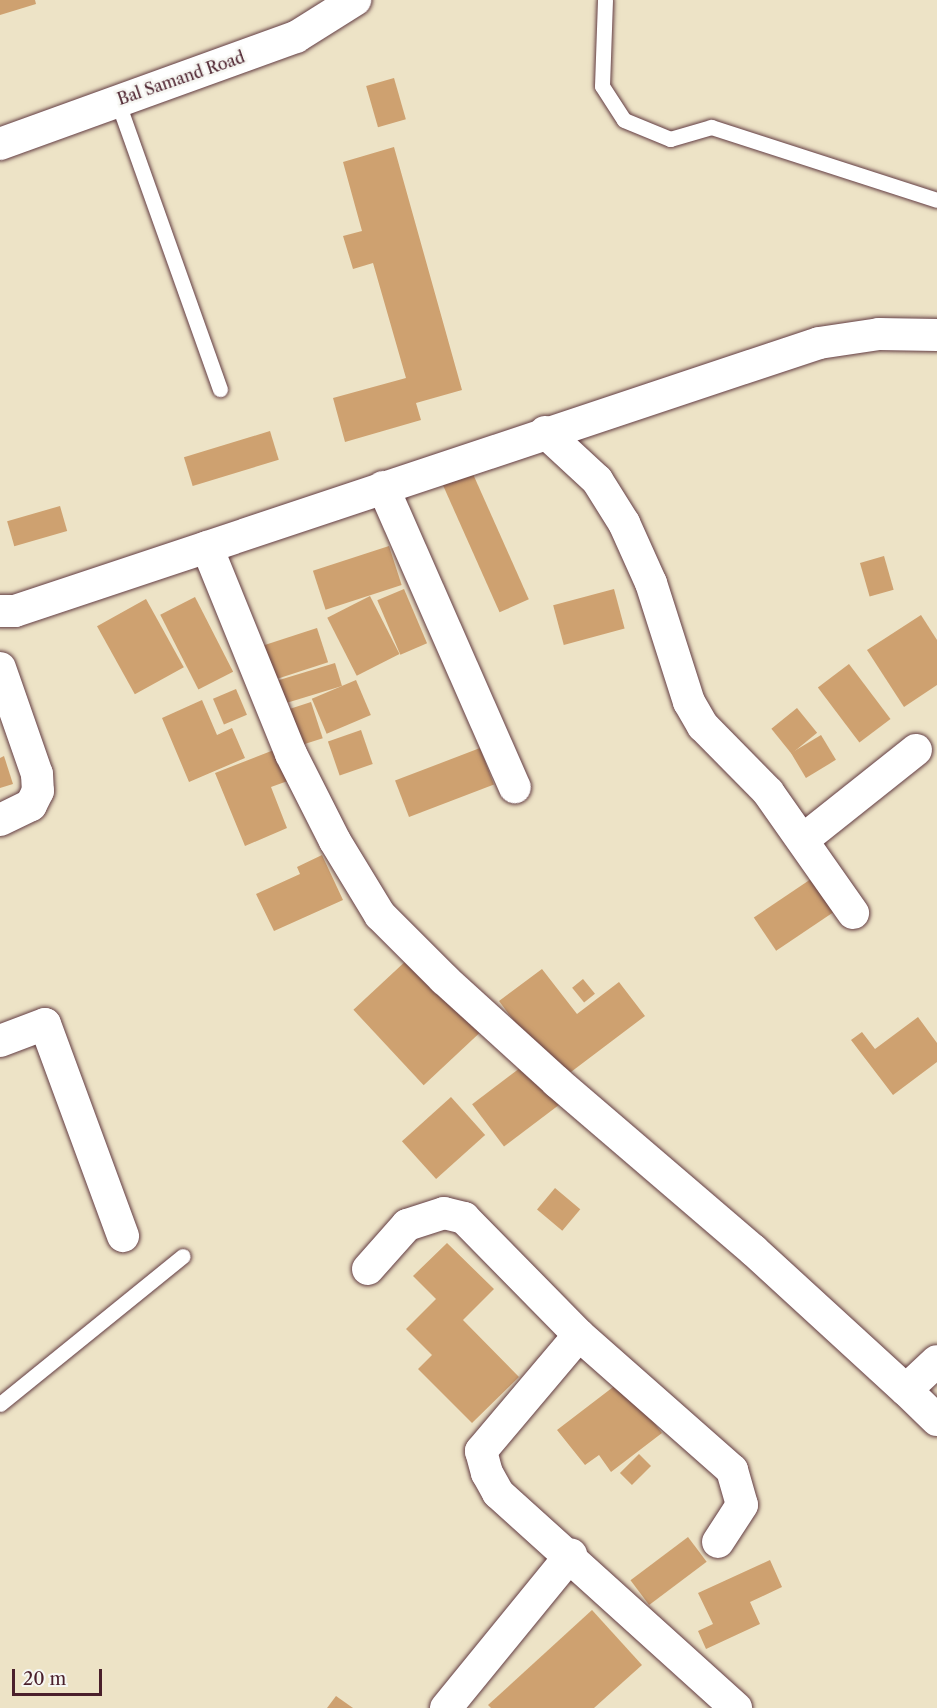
<!DOCTYPE html>
<html>
<head>
<meta charset="utf-8">
<style>
  body { margin:0 }
  #map { position:relative; width:937px; height:1708px; overflow:hidden; background:#ede3c6; font-family:"Libre Caslon Text",serif }
  div>[style] { position:absolute }
  .building>* { inset:0; background:#cea170; transform-origin:0 0 }
  .roads { filter:drop-shadow(0 0 2px #623c42) drop-shadow(0 0 2px #623c42) }
  .service>* { height:15px; margin:-7.5px; padding:0 7.5px; transform-origin:7.5px; border-radius:7.5px; background:#fff }
  .minor>* { height:32px; margin:-16px; padding:0 16px; transform-origin:16px; border-radius:16px; background:#fff }
  span { translate:-50% -50%; white-space:nowrap; text-align:center; line-height:1.15; -webkit-text-stroke:5px #f6f6f2; paint-order:stroke }
  .street-label { font-size:16px; color:#4a1f2b }
  .scale { position:absolute; left:12px; top:1669px; width:90px; height:27px; box-sizing:border-box; border:3px solid #4a1f2b; border-top:0; padding-left:8px; font-size:18px; line-height:21px; white-space:nowrap; color:#4a1f2b; -webkit-text-stroke:4px #f6f6f2; paint-order:stroke }
</style>
</head>
<body>
<div id="map">
  <div class="building">
    <div style="clip-path:polygon(0 0,35px 0,36px 4px,0 15px)"></div>
    <div style="left:394px;top:78px;width:43px;height:29px;rotate:74deg"></div>
    <div style="clip-path:polygon(394px 147px,462px 390px,416px 403px,421px 420px,345px 442px,333px 398px,406px 378px,373px 263px,353px 269px,343px 236px,362px 231px,343px 162px)"></div>
    <div style="left:270px;top:431px;width:30px;height:90px;rotate:73deg"></div>
    <div style="left:469px;top:465px;width:147px;height:32px;rotate:66deg"></div>
    <div style="left:60px;top:506px;width:26px;height:55px;rotate:74deg"></div>
    <div style="left:389px;top:546px;width:41px;height:80px;rotate:72deg"></div>
    <div style="left:884px;top:556px;width:35px;height:25px;rotate:74deg"></div>
    <div style="left:404px;top:589px;width:59px;height:29px;rotate:67deg"></div>
    <div style="left:614px;top:589px;width:41px;height:63px;rotate:75deg"></div>
    <div style="left:370px;top:596px;width:65px;height:48px;rotate:63deg"></div>
    <div style="left:195px;top:597px;width:84px;height:39px;rotate:63deg"></div>
    <div style="left:146px;top:599px;width:78px;height:56px;rotate:61deg"></div>
    <div style="clip-path:polygon(921px 615px,937px 640px,937px 685px,904px 707px,867px 650px)"></div>
    <div style="left:317px;top:628px;width:36px;height:67px;rotate:72deg"></div>
    <div style="left:335px;top:663px;width:24px;height:66px;rotate:73deg"></div>
    <div style="left:849px;top:664px;width:69px;height:39px;rotate:53deg"></div>
    <div style="left:356px;top:680px;width:38px;height:48px;rotate:67deg"></div>
    <div style="left:236px;top:689px;width:28px;height:25px;rotate:67deg"></div>
    <div style="clip-path:polygon(202px 700px,217px 735px,232px 728px,245px 758px,189px 782px,162px 718px)"></div>
    <div style="left:311px;top:702px;width:38px;height:33px;rotate:72deg"></div>
    <div style="left:797px;top:708px;width:32px;height:33px;rotate:51deg"></div>
    <div style="left:361px;top:730px;width:36px;height:35px;rotate:71deg"></div>
    <div style="left:821px;top:735px;width:29px;height:35px;rotate:59deg"></div>
    <div style="clip-path:polygon(284px 746px,296px 778px,271px 787px,287px 828px,245px 846px,215px 773px)"></div>
    <div style="left:480px;top:748px;width:39px;height:91px;rotate:69deg"></div>
    <div style="clip-path:polygon(4px 756px,13px 784px,0 788px,0 758px)"></div>
    <div style="clip-path:polygon(322px 855px,343px 900px,274px 931px,256px 894px,300px 874px,297px 867px)"></div>
    <div style="left:811px;top:879px;width:40px;height:69px;rotate:56deg"></div>
    <div style="left:409px;top:958px;width:103px;height:76px;rotate:47deg"></div>
    <div style="clip-path:polygon(542px 969px,577px 1014px,619px 982px,645px 1016px,559px 1081px,499px 1001px)"></div>
    <div style="left:583px;top:979px;width:19px;height:14px;rotate:51deg"></div>
    <div style="clip-path:polygon(918px 1017px,937px 1043px,937px 1062px,893px 1095px,851px 1040px,862px 1032px,875px 1049px)"></div>
    <div style="left:528px;top:1062px;width:53px;height:70px;rotate:53deg"></div>
    <div style="left:451px;top:1097px;width:51px;height:66px;rotate:48deg"></div>
    <div style="left:555px;top:1188px;width:33px;height:28px;rotate:40deg"></div>
    <div style="clip-path:polygon(447px 1243px,494px 1289px,463px 1320px,519px 1377px,472px 1423px,418px 1369px,432px 1355px,406px 1329px,436px 1299px,413px 1276px)"></div>
    <div style="clip-path:polygon(621px 1381px,662px 1433px,611px 1472px,599px 1455px,585px 1465px,557px 1430px)"></div>
    <div style="left:639px;top:1454px;width:17px;height:27px;rotate:45deg"></div>
    <div style="left:688px;top:1537px;width:31px;height:72px;rotate:53deg"></div>
    <div style="clip-path:polygon(770px 1560px,782px 1587px,750px 1602px,760px 1624px,706px 1649px,698px 1631px,713px 1624px,698px 1593px)"></div>
    <div style="clip-path:polygon(592px 1610px,642px 1665px,594px 1708px,491px 1708px,488px 1705px)"></div>
    <div style="clip-path:polygon(336px 1696px,353px 1708px,327px 1708px)"></div>
  </div>
  <div class="roads">
    <div class="service">
      <div style="left:605px;top:0;width:86px;rotate:92deg"></div>
      <div style="left:602px;top:86px;width:40px;rotate:57.1deg"></div>
      <div style="left:624px;top:120px;width:50px;rotate:22.4deg"></div>
      <div style="left:670px;top:139px;width:43px;rotate:-16.3deg"></div>
      <div style="left:711px;top:127px;width:237px;rotate:17.9deg"></div>
      <div style="left:117px;top:100px;width:307px;rotate:70.4deg"></div>
      <div style="left:0;top:1404px;width:235px;rotate:-39deg"></div>
    </div>
    <div class="minor">
      <div style="left:0;top:144px;width:315px;rotate:-19.9deg"></div>
      <div style="left:296px;top:37px;width:70px;rotate:-32.1deg"></div>
      <div style="left:545px;top:432px;width:71px;rotate:42.7deg"></div>
      <div style="left:597px;top:480px;width:51px;rotate:57.9deg"></div>
      <div style="left:624px;top:523px;width:66px;rotate:65.8deg"></div>
      <div style="left:651px;top:583px;width:125px;rotate:72.3deg"></div>
      <div style="left:689px;top:702px;width:28px;rotate:60deg"></div>
      <div style="left:703px;top:726px;width:93px;rotate:45.4deg"></div>
      <div style="left:768px;top:792px;width:148px;rotate:54.9deg"></div>
      <div style="left:383px;top:487px;width:328px;rotate:66.3deg"></div>
      <div style="left:207px;top:547px;width:223px;rotate:67.9deg"></div>
      <div style="left:291px;top:754px;width:97px;rotate:63.2deg"></div>
      <div style="left:335px;top:841px;width:87px;rotate:58.7deg"></div>
      <div style="left:380px;top:915px;width:91px;rotate:45deg"></div>
      <div style="left:444px;top:979px;width:153px;rotate:42.3deg"></div>
      <div style="left:557px;top:1082px;width:258px;rotate:40.6deg"></div>
      <div style="left:753px;top:1250px;width:207px;rotate:42.5deg"></div>
      <div style="left:906px;top:1390px;width:42px;rotate:-43.1deg"></div>
      <div style="left:0;top:611px;width:15px"></div>
      <div style="left:15px;top:611px;width:847px;rotate:-18.43deg"></div>
      <div style="left:819px;top:343px;width:61px;rotate:-8.5deg"></div>
      <div style="left:879px;top:334px;width:58px;rotate:1deg"></div>
      <div style="left:0;top:668px;width:112px;rotate:70.8deg"></div>
      <div style="left:37px;top:774px;width:17px;rotate:87deg"></div>
      <div style="left:38px;top:791px;width:16px;rotate:117deg"></div>
      <div style="left:31px;top:805px;width:34px;rotate:154deg"></div>
      <div style="left:804px;top:839px;width:143px;rotate:-38.5deg"></div>
      <div style="left:0;top:1041px;width:48px;rotate:-20.7deg"></div>
      <div style="left:45px;top:1024px;width:226px;rotate:69.8deg"></div>
      <div style="left:368px;top:1269px;width:59px;rotate:-48.4deg"></div>
      <div style="left:407px;top:1225px;width:39px;rotate:-18deg"></div>
      <div style="left:444px;top:1213px;width:21px;rotate:14deg"></div>
      <div style="left:464px;top:1218px;width:164px;rotate:45.5deg"></div>
      <div style="left:579px;top:1335px;width:204px;rotate:41.4deg"></div>
      <div style="left:732px;top:1470px;width:36px;rotate:74deg"></div>
      <div style="left:742px;top:1505px;width:44px;rotate:123deg"></div>
      <div style="left:579px;top:1335px;width:152px;rotate:130.2deg"></div>
      <div style="left:481px;top:1451px;width:23px;rotate:75deg"></div>
      <div style="left:487px;top:1473px;width:23px;rotate:61deg"></div>
      <div style="left:498px;top:1493px;width:321px;rotate:42.1deg"></div>
      <div style="left:906px;top:1390px;width:43px;rotate:44.1deg"></div>
      <div style="left:446px;top:1708px;width:198px;rotate:-50.8deg"></div>
    </div>
  </div>
  <div class="street-label">
    <span style="left:181px;top:78px;rotate:-19deg">Bal Samand Road</span>
  </div>
  <div class="scale">20 m</div>
</div>
</body>
</html>
